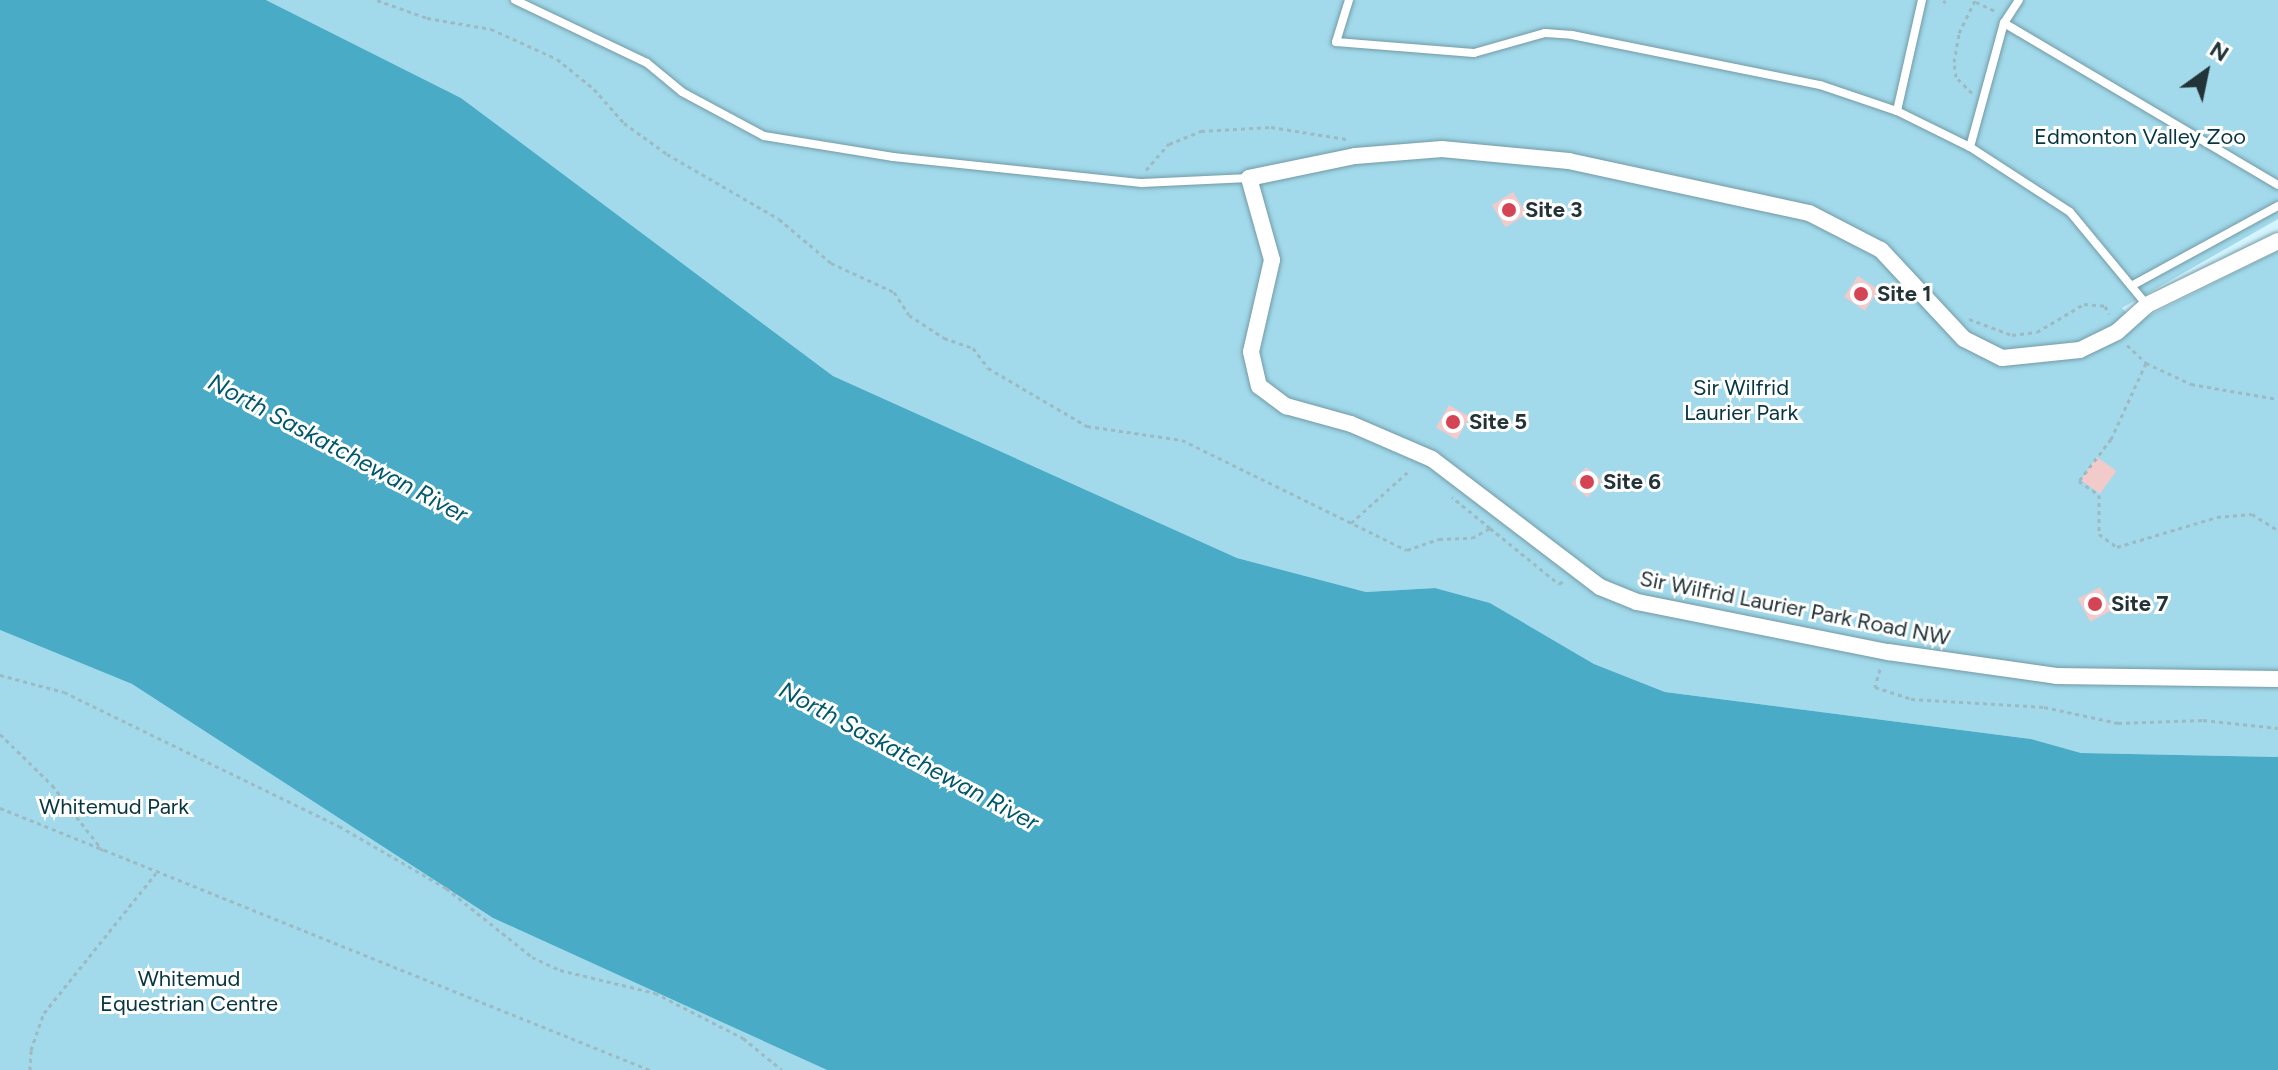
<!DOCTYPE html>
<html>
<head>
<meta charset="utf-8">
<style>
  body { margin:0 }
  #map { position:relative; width:2278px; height:1070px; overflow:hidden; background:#d4f5ff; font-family:Figtree,sans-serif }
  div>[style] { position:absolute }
  .green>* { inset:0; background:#a2daeb }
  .water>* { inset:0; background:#49abc6 }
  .building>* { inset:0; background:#f3caca; transform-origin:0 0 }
  .path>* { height:3px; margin-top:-1.5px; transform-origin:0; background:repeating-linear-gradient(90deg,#9dbac2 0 4px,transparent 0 8px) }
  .roads { filter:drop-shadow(0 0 2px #739aa6) drop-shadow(0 0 2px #739aa6) }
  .service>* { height:8px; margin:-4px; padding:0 4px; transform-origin:4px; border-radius:4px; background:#fff }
  .minor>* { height:16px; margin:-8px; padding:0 8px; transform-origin:8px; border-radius:8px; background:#fff }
  .dots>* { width:22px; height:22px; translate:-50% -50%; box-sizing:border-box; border:4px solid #fff; border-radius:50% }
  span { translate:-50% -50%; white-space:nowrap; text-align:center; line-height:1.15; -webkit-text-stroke:6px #fff; paint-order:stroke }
  .park-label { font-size:22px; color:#073641 }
  .poi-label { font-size:22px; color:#233438; font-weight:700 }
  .left { translate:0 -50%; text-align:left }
  .street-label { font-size:22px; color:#233438 }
  .water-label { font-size:24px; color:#00586b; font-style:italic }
  .north { position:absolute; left:2166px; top:32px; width:80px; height:80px; -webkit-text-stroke:6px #fff; paint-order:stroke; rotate:33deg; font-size:22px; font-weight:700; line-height:32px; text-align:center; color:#233438 }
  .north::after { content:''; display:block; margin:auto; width:28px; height:36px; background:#233438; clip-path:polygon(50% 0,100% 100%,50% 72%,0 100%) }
</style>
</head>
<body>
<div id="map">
  <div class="green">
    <div style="clip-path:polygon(266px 0,2278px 0,2278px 219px,2122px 308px,2136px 322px,2278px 251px,2278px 757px,2081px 753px,2031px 739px,1665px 692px,1594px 664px,1490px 603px,1435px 588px,1366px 592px,1237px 558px,833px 376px,461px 98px)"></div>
    <div style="clip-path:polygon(0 630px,132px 684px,493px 918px,827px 1070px,0 1070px)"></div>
  </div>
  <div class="water">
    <div style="clip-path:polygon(0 0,266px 0,461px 98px,833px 376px,1237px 558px,1366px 592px,1435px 588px,1490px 603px,1594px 664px,1665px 692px,2031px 739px,2081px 753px,2278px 757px,2278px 1070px,827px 1070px,493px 918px,132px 684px,0 630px)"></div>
  </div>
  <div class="building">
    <div style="left:1513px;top:192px;width:26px;height:25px;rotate:58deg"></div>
    <div style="left:1858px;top:276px;width:25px;height:25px;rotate:34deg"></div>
    <div style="left:1449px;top:405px;width:24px;height:26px;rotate:30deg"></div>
    <div style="left:2097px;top:457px;width:24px;height:28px;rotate:36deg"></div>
    <div style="left:1586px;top:467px;width:21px;height:22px;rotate:41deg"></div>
    <div style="left:2100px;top:587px;width:26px;height:25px;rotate:62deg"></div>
  </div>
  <div class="path">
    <div style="left:377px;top:0;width:53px;rotate:19.8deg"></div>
    <div style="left:427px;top:18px;width:65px;rotate:9.8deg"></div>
    <div style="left:491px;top:29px;width:72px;rotate:24.4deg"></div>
    <div style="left:557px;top:59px;width:48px;rotate:39deg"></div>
    <div style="left:594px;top:89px;width:45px;rotate:48.6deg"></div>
    <div style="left:624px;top:123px;width:53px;rotate:35.8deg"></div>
    <div style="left:667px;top:154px;width:129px;rotate:30.1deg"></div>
    <div style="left:779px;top:219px;width:68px;rotate:40.2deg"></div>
    <div style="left:831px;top:263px;width:69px;rotate:24.7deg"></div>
    <div style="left:894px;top:292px;width:27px;rotate:57deg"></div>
    <div style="left:909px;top:315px;width:42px;rotate:33.3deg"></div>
    <div style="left:944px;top:338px;width:31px;rotate:19deg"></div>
    <div style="left:973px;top:348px;width:25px;rotate:53deg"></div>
    <div style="left:988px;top:368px;width:115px;rotate:30.4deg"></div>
    <div style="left:1087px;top:426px;width:96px;rotate:8.4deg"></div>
    <div style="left:1182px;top:440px;width:250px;rotate:26.1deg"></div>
    <div style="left:1407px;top:550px;width:34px;rotate:-19deg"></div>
    <div style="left:1439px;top:539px;width:33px;rotate:-2deg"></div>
    <div style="left:1472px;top:538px;width:21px;rotate:-29deg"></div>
    <div style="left:1490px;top:528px;width:49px;rotate:-140.8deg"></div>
    <div style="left:1976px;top:2px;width:23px;rotate:25deg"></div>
    <div style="left:1944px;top:3px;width:3px;rotate:-72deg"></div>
    <div style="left:1972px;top:93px;width:23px;rotate:-135deg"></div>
    <div style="left:1956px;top:77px;width:15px;rotate:-98deg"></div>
    <div style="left:1954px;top:62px;width:29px;rotate:-80deg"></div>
    <div style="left:1959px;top:33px;width:37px;rotate:-64deg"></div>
    <div style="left:1146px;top:170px;width:35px;rotate:-49deg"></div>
    <div style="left:1169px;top:144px;width:35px;rotate:-22deg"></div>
    <div style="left:1201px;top:131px;width:70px;rotate:-3.3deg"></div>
    <div style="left:1271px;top:127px;width:76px;rotate:9.1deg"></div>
    <div style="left:1969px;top:319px;width:46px;rotate:20.4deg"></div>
    <div style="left:2012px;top:335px;width:25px;rotate:-7deg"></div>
    <div style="left:2037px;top:332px;width:55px;rotate:-30.8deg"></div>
    <div style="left:2084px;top:304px;width:21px;rotate:5deg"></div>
    <div style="left:2105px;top:306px;width:9px;rotate:63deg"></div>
    <div style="left:2127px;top:345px;width:26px;rotate:43deg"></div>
    <div style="left:2146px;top:363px;width:50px;rotate:25deg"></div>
    <div style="left:2191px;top:384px;width:88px;rotate:9.8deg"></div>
    <div style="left:2146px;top:363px;width:84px;rotate:114.7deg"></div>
    <div style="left:2111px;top:439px;width:53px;rotate:127.3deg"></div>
    <div style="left:2079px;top:481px;width:24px;rotate:35deg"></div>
    <div style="left:2099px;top:495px;width:39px;rotate:90deg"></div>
    <div style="left:2099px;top:534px;width:22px;rotate:36deg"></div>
    <div style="left:2117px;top:547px;width:104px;rotate:-16.7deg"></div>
    <div style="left:2217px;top:517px;width:35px;rotate:-5deg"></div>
    <div style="left:2252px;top:514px;width:31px;rotate:32deg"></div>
    <div style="left:1351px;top:523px;width:79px;rotate:-41.9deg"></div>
    <div style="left:1490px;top:528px;width:89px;rotate:39.1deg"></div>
    <div style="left:1559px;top:584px;width:5px;rotate:-37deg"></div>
    <div style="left:1880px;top:669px;width:19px;rotate:106deg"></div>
    <div style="left:1875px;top:687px;width:38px;rotate:18deg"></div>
    <div style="left:1911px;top:699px;width:133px;rotate:3.4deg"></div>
    <div style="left:2044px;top:707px;width:76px;rotate:12.2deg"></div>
    <div style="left:2118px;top:723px;width:85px;rotate:-2deg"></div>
    <div style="left:2203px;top:720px;width:75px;rotate:6.1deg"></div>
    <div style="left:0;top:675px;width:66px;rotate:14.9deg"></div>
    <div style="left:64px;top:692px;width:306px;rotate:26deg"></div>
    <div style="left:339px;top:826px;width:124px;rotate:30.1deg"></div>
    <div style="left:446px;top:888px;width:110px;rotate:38.7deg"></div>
    <div style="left:532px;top:957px;width:31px;rotate:25deg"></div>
    <div style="left:560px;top:970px;width:98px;rotate:13.6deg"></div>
    <div style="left:655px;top:993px;width:99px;rotate:27.1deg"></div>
    <div style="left:743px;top:1038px;width:50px;rotate:39.4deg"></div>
    <div style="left:0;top:734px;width:73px;rotate:44.4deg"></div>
    <div style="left:52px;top:785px;width:83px;rotate:52.3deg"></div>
    <div style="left:0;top:808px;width:701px;rotate:21.95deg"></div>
    <div style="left:30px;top:1070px;width:20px;rotate:-87deg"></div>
    <div style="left:31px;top:1050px;width:39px;rotate:-71deg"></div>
    <div style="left:44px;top:1013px;width:179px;rotate:-51.3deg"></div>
  </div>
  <div class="roads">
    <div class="service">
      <div style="left:515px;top:0;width:146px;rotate:25.5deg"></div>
      <div style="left:647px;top:63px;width:45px;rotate:39.6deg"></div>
      <div style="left:682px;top:92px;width:93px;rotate:28.2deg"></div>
      <div style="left:764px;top:136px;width:131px;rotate:9.2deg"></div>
      <div style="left:893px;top:157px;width:250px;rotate:6deg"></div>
      <div style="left:1142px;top:183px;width:107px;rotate:-2.7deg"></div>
      <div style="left:1349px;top:0;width:44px;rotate:107.2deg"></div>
      <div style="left:1336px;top:42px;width:138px;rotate:4.6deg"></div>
      <div style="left:1474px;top:53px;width:74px;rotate:-15.7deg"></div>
      <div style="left:1545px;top:33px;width:27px;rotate:4deg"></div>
      <div style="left:1572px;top:35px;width:253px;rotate:11.4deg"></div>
      <div style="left:1820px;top:85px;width:81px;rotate:18.7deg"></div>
      <div style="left:1922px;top:0;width:114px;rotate:102.7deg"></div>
      <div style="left:1897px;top:111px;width:81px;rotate:26.3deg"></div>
      <div style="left:1970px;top:147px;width:119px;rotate:33deg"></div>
      <div style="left:2070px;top:212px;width:121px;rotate:50.4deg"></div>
      <div style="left:2004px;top:23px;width:318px;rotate:30.6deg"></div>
      <div style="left:1970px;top:147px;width:129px;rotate:-74.7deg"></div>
      <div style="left:2004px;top:23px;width:27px;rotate:-57deg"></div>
      <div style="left:2133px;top:285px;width:165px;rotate:-28.6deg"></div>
    </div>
    <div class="minor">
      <div style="left:2278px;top:241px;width:146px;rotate:154deg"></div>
      <div style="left:2147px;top:305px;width:40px;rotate:138deg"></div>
      <div style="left:2117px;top:332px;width:41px;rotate:154.1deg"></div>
      <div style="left:2080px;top:350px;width:78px;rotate:174.1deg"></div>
      <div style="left:2002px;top:358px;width:42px;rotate:-153.4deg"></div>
      <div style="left:1964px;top:339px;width:122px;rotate:-133deg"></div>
      <div style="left:1881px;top:250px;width:81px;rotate:-152.8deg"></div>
      <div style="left:1809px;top:213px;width:246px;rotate:-167.8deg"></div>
      <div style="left:1569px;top:161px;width:128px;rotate:-174.6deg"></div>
      <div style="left:1442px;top:149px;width:87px;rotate:175.4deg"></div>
      <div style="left:1355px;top:156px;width:108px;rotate:168.3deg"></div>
      <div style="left:1249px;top:178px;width:85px;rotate:74.3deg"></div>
      <div style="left:1272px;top:260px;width:94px;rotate:102.9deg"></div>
      <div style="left:1251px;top:352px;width:35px;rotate:77deg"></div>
      <div style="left:1259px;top:386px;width:34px;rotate:37deg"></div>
      <div style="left:1286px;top:406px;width:67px;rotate:15.5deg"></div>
      <div style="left:1351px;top:424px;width:88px;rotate:23.4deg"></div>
      <div style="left:1432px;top:459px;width:211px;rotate:37.3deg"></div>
      <div style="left:1600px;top:587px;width:40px;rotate:22deg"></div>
      <div style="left:1637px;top:602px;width:256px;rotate:11.3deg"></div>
      <div style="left:1888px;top:652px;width:170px;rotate:8.1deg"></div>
      <div style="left:2056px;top:676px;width:222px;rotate:0.8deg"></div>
    </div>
  </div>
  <div class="dots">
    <div style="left:1509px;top:210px;background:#d54454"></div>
    <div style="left:1861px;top:294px;background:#d54454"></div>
    <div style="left:1453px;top:422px;background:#d54454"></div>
    <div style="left:1587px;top:482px;background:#d54454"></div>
    <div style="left:2095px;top:604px;background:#d54454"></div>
  </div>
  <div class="park-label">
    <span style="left:2140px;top:137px">Edmonton Valley Zoo</span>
    <span style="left:1741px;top:400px">Sir Wilfrid<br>Laurier Park</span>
    <span style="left:114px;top:807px">Whitemud Park</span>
    <span style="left:189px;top:991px">Whitemud<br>Equestrian Centre</span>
  </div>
  <div class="poi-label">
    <span class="left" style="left:1525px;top:210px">Site 3</span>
    <span class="left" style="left:1877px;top:294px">Site 1</span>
    <span class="left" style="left:1469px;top:422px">Site 5</span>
    <span class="left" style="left:1603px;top:482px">Site 6</span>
    <span class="left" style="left:2111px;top:604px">Site 7</span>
  </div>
  <div class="street-label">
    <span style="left:1795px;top:608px;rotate:11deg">Sir Wilfrid Laurier Park Road NW</span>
  </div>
  <div class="water-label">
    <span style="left:338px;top:448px;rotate:28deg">North Saskatchewan River</span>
    <span style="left:909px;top:756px;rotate:28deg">North Saskatchewan River</span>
  </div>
  <div class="north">N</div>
</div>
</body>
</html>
